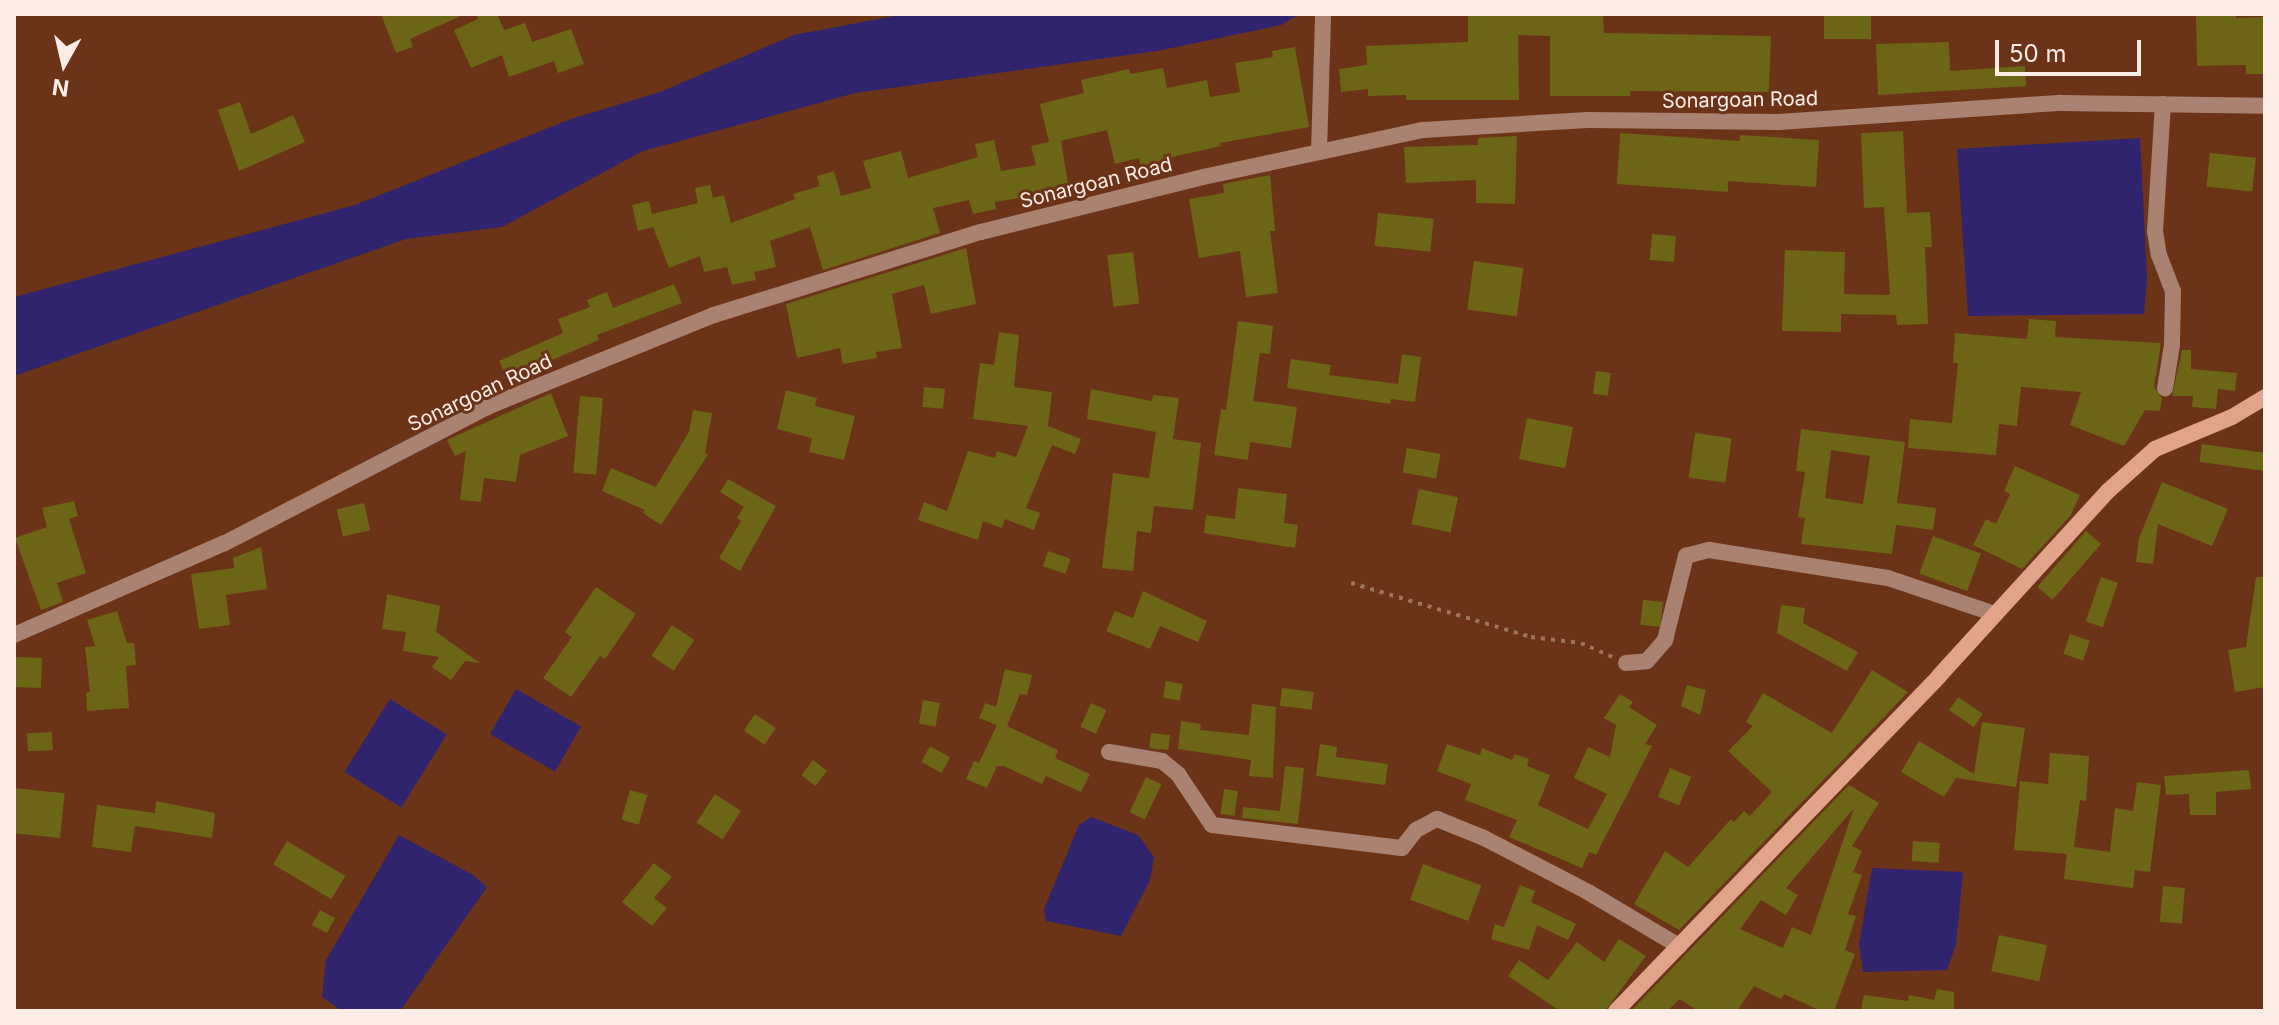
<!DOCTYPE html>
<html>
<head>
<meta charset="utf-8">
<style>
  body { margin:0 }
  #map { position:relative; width:2279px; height:1025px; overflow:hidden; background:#6b3318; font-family:Inter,sans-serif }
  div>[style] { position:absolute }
  .water>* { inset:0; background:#2f246d; transform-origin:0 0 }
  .building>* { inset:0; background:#6c6516; transform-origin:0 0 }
  .path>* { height:4px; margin-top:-2px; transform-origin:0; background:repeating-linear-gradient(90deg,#9d7460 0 4px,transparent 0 10px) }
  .minor>* { height:16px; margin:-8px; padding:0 8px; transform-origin:8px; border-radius:8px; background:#a98271 }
  .secondary>* { height:16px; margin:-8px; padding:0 8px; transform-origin:8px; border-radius:8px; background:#e1a389 }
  span { translate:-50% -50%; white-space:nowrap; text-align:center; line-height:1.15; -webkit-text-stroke:6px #6b3318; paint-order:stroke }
  .street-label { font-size:20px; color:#fbece6 }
  .frame { position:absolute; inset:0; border:16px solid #fbece6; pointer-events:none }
  .north { position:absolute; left:24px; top:24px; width:80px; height:80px; -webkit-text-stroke:6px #6b3318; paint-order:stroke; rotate:188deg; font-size:22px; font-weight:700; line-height:32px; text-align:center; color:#fbece6 }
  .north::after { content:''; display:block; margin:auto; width:28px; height:36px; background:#fbece6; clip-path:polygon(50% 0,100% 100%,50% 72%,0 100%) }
  .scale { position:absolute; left:1995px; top:40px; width:146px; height:36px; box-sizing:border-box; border:4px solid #fbece6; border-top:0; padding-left:10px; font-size:24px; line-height:28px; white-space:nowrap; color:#fbece6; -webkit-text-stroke:6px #6b3318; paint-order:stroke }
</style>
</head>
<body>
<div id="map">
  <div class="water">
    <div style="clip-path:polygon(905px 14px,1300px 14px,1281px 25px,1157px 51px,855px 93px,643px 151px,502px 227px,406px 239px,14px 376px,14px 297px,355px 205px,571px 119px,660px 92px,794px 35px)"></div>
    <div style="clip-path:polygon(2140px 138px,2147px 279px,2144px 314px,1968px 316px,1957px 149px)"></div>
    <div style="left:516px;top:689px;width:75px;height:52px;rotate:30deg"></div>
    <div style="left:390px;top:699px;width:67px;height:86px;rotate:32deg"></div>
    <div style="clip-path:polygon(1091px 817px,1138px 835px,1154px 857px,1150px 880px,1121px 936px,1046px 921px,1044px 909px,1079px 825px)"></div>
    <div style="clip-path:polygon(399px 835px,473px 875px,487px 887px,400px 1011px,342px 1011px,322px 997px,326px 960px)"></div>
    <div style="clip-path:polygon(1872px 868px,1963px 872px,1956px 944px,1947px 970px,1863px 972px,1859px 944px)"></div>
  </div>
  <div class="building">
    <div style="clip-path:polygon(381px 14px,465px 14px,410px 39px,413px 47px,396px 53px)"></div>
    <div style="clip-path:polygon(476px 14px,497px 14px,504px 30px,525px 23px,532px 42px,571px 29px,584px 64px,558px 73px,554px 61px,509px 77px,502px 55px,471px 68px,454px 30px,478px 19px)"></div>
    <div style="clip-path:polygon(1468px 14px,1603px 14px,1604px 33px,1771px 36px,1769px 92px,1630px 91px,1630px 96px,1550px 96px,1550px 36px,1518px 35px,1519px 100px,1406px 100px,1406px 95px,1368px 96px,1368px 89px,1341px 92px,1339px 69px,1367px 65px,1366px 46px,1468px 42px)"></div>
    <div style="left:1824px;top:14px;width:47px;height:25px"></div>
    <div style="clip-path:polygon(2236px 14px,2236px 18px,2265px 17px,2265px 74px,2246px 74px,2246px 65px,2197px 66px,2196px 15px)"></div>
    <div style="clip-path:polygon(1949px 42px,1950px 71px,2025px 66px,2026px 86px,1878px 95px,1876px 44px)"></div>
    <div style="clip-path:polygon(1295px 47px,1309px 127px,1220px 143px,1221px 146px,1168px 158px,1169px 161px,1141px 168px,1139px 158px,1115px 164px,1107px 130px,1061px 141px,1069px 190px,995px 202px,996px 209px,973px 214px,969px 200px,933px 208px,940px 233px,823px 270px,810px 227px,770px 241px,776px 267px,754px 272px,756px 280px,732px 285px,727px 267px,704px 272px,700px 256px,669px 268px,653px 227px,638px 231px,632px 205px,649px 201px,652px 214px,698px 203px,695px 188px,710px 185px,713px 198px,724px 195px,731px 223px,795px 199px,793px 194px,820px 186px,817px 176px,834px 171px,841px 196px,871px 188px,863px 161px,901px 151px,908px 178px,978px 157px,975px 144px,994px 140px,1001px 171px,1036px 165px,1031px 146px,1049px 142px,1040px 104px,1084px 93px,1081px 80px,1129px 69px,1130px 74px,1163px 68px,1167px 88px,1207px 80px,1210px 97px,1240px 92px,1235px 63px,1273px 57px,1272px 51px)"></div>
    <div style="clip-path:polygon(240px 102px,251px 134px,293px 115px,305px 142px,239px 171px,218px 110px)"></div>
    <div style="clip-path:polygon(1903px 131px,1907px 213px,1930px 212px,1932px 247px,1925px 247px,1928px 324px,1897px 325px,1896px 315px,1841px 314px,1841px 332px,1782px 331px,1785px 250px,1845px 252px,1844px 294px,1890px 295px,1884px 207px,1864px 208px,1861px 133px)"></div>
    <div style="clip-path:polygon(1620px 133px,1740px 141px,1740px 135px,1819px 140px,1816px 187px,1728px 181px,1728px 192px,1617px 184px)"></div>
    <div style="clip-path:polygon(1517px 136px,1515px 204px,1476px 203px,1476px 180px,1406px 183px,1404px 147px,1478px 145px,1478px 138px)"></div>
    <div style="left:2210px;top:153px;width:46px;height:34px;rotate:6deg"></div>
    <div style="clip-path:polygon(1270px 175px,1275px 231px,1270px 231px,1278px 293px,1246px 297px,1240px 251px,1199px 258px,1189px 199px,1224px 193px,1223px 184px)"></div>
    <div style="left:1378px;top:213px;width:56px;height:33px;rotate:6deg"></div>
    <div style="left:1652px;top:234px;width:24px;height:26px;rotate:5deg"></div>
    <div style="clip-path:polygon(966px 248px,976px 304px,931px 314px,924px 285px,892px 294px,902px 348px,876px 352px,877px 358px,843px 364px,840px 348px,797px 358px,786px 304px)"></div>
    <div style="left:1133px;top:252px;width:52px;height:26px;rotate:83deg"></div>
    <div style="left:1474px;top:261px;width:50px;height:49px;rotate:8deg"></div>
    <div style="clip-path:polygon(674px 284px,682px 303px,597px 335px,599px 340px,507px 379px,499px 361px,563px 333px,558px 319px,590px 307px,587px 300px,607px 292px,613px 308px)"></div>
    <div style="clip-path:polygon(2029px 319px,2056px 321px,2055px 337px,2161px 343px,2154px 387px,2162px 398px,2160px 411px,2145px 410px,2124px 446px,2070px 425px,2081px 392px,2021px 387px,2017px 426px,1999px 424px,1996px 455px,1908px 448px,1910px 419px,1952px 423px,1958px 363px,1953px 363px,1955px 333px,2027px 339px)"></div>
    <div style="clip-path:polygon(1238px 321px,1273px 326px,1270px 354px,1260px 353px,1253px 401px,1297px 407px,1291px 448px,1250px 442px,1248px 460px,1214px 455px,1221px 409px,1226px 410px)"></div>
    <div style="clip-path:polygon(999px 332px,1019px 335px,1014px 387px,1052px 392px,1048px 426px,1081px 439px,1075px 454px,1052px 445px,1026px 508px,1040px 513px,1034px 530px,1005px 519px,1002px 528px,983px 521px,978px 540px,918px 520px,924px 502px,947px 511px,968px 451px,995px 458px,997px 451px,1016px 457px,1028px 426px,973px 419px,980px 363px,994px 365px)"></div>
    <div style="clip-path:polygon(2182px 350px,2191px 350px,2191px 369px,2237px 373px,2235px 391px,2218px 389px,2216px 409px,2192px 407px,2193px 396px,2172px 396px)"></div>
    <div style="clip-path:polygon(1402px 354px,1421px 357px,1415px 402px,1391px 399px,1390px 404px,1287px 388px,1291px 359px,1331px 365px,1329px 375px,1398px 384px)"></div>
    <div style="left:1596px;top:371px;width:15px;height:23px;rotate:8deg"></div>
    <div style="left:924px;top:387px;width:21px;height:20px;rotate:5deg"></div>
    <div style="clip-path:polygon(1091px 389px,1152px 401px,1153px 395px,1179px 398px,1173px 439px,1201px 443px,1193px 510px,1154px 506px,1151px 533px,1137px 531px,1133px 571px,1102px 568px,1113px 473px,1149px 478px,1156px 432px,1087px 419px)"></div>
    <div style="clip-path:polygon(786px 390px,817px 398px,815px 406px,855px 416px,844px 460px,809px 452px,812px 438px,777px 429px)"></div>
    <div style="clip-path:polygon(551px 393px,568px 436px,520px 455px,516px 482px,484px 478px,481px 502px,460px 500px,466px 451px,455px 456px,447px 440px)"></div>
    <div style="left:580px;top:396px;width:23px;height:77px;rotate:5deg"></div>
    <div style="clip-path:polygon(693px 410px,712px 413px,705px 453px,708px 455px,661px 525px,643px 513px,645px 510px,602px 491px,611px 468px,656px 487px,689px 432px)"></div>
    <div style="left:1527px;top:418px;width:47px;height:42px;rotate:11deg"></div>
    <div style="clip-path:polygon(evenodd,1801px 429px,1905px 442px,1897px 503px,1936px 508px,1933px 530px,1896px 525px,1892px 554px,1801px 544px,1805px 518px,1798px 517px,1805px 472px,1796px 471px,1801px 429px,1831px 450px,1870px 456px,1863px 504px,1825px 498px,1831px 450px)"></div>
    <div style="left:1695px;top:433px;width:37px;height:45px;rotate:8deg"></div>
    <div style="left:2202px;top:444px;width:64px;height:18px;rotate:8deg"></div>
    <div style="left:1407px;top:448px;width:34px;height:25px;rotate:10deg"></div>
    <div style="clip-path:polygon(2015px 466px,2080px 495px,2071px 515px,2022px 569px,1973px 545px,1986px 519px,1996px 524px,2010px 494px,2004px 491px)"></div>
    <div style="clip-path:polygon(728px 479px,776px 506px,740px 571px,719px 558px,741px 521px,737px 518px,744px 507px,720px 492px)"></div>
    <div style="clip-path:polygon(2162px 482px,2228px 509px,2212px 546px,2158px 524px,2153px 564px,2136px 562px,2139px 538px)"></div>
    <div style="clip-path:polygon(1238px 488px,1287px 494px,1284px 523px,1298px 525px,1295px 548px,1204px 533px,1206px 515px,1235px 519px)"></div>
    <div style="left:1419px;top:489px;width:40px;height:36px;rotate:12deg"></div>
    <div style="clip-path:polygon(74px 501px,78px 516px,69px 519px,86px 573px,57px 583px,63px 602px,41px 610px,15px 538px,47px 527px,42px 508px)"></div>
    <div style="left:364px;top:503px;width:28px;height:28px;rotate:77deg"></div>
    <div style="left:2086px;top:531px;width:20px;height:74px;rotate:41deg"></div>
    <div style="left:1933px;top:536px;width:51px;height:40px;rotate:20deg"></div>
    <div style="clip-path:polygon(261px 547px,267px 589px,226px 595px,230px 625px,199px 629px,191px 574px,234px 568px,233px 558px)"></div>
    <div style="left:1048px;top:551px;width:24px;height:16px;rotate:19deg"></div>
    <div style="left:2101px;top:577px;width:18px;height:47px;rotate:19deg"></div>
    <div style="clip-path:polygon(2256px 577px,2265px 577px,2265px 687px,2235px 692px,2228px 650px,2246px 647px)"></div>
    <div style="clip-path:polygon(596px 587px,636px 614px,605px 659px,600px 656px,571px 697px,543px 678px,572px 637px,565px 632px)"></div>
    <div style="clip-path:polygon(1143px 591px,1207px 621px,1198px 642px,1160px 626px,1150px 649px,1106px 631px,1115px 611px,1133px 618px)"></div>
    <div style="clip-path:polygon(387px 594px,440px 606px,436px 632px,480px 663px,465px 661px,451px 680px,432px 667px,439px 657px,403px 651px,406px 632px,382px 629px)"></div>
    <div style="left:1643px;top:600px;width:20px;height:25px;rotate:6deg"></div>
    <div style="clip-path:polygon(1781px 605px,1805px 608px,1803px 623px,1858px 652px,1847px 671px,1777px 633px)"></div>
    <div style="clip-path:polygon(117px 611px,127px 643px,134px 643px,136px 665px,126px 666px,129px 708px,87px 711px,86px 693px,90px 692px,85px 647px,95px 646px,87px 620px)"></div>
    <div style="left:672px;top:625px;width:27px;height:37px;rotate:34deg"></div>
    <div style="left:2070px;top:634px;width:21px;height:21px;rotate:19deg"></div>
    <div style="left:15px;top:657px;width:27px;height:30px;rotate:2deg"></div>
    <div style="clip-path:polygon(1005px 669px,1032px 675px,1027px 695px,1020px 694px,1007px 726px,1058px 750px,1055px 758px,1090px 774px,1081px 792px,1046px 776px,1042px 784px,1004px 766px,997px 766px,987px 788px,966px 779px,974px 761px,979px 763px,997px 725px,979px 718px,985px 703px,996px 707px)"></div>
    <div style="clip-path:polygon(1872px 670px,1908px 692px,1679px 930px,1634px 904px,1665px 851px,1688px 867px,1731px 819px,1734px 822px,1744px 811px,1750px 816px,1772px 792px,1728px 751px,1753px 726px,1746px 722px,1763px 693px,1832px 733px)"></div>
    <div style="left:1166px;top:681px;width:17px;height:17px;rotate:10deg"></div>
    <div style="clip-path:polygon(1687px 685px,1706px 690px,1700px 715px,1681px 706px)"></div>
    <div style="left:1282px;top:688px;width:32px;height:18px;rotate:7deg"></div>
    <div style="clip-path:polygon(1620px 694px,1633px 702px,1629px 707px,1657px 725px,1645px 744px,1652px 746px,1596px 855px,1589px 852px,1582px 868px,1509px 837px,1517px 820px,1465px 800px,1471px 784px,1437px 771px,1447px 744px,1480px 755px,1482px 748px,1512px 760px,1515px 754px,1529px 759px,1527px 766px,1550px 775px,1538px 805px,1588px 829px,1607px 794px,1574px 778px,1588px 747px,1610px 757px,1616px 725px,1604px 718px)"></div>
    <div style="left:1958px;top:697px;width:30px;height:16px;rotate:34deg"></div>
    <div style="left:923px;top:700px;width:17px;height:24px;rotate:10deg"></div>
    <div style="left:1091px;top:703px;width:17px;height:26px;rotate:24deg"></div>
    <div style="clip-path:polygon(1252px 704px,1276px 707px,1273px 778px,1249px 776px,1251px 760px,1178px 749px,1181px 721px,1201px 724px,1200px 730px,1249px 735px)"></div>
    <div style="left:755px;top:714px;width:25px;height:20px;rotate:34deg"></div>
    <div style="clip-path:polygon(1982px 722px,2025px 728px,2016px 787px,1956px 778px,1944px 797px,1901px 772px,1919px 741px,1974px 774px)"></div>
    <div style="left:52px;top:732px;width:18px;height:25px;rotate:87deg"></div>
    <div style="left:1151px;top:733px;width:19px;height:15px;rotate:6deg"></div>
    <div style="clip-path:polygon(1320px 744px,1337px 747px,1336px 757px,1388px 764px,1385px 785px,1316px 776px)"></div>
    <div style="left:930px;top:746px;width:23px;height:18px;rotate:29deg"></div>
    <div style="clip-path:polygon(2050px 753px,2089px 756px,2086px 801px,2080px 800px,2074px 847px,2110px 852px,2115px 808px,2133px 811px,2137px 782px,2161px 785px,2150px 872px,2135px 870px,2133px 888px,2064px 879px,2067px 854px,2014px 850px,2020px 781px,2048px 784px)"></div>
    <div style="left:813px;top:760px;width:18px;height:19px;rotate:38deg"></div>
    <div style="clip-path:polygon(1285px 766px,1304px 768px,1298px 824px,1242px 818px,1243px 807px,1280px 811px)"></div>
    <div style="left:1670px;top:768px;width:23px;height:31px;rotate:23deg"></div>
    <div style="clip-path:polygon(2249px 770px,2251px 789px,2216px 792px,2216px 815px,2190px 815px,2189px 794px,2166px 795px,2164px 776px)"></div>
    <div style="left:1146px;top:777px;width:17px;height:39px;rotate:25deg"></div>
    <div style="clip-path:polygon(evenodd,1849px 785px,1879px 803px,1852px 846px,1862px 851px,1853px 872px,1862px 875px,1848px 914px,1856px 916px,1845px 950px,1855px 954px,1834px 1011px,1821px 1011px,1784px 994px,1781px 999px,1754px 986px,1737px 1011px,1698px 1011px,1680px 999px,1667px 1011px,1631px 1011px,1849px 785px,1854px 808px,1811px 935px,1792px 927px,1783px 948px,1740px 929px,1761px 900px,1786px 915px,1798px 895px,1786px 888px,1854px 808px)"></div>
    <div style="left:14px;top:788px;width:51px;height:45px;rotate:6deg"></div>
    <div style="left:1224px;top:789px;width:14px;height:25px;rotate:8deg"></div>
    <div style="left:630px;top:790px;width:18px;height:31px;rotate:16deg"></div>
    <div style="left:715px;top:794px;width:31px;height:34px;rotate:33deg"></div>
    <div style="clip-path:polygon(156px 801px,215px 813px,212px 838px,135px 826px,131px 852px,92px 847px,97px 805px,155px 813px)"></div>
    <div style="left:287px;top:841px;width:68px;height:27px;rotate:31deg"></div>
    <div style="left:1913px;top:841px;width:27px;height:20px;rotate:4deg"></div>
    <div style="clip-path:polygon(654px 863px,672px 877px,654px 898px,667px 908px,652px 926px,622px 902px)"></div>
    <div style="left:1423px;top:864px;width:62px;height:38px;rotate:20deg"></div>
    <div style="clip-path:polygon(1520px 885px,1535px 891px,1531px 902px,1576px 924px,1568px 940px,1537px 925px,1529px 950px,1491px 939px,1495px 924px,1504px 927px)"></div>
    <div style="left:2163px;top:886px;width:22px;height:36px;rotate:5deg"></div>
    <div style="left:320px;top:910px;width:17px;height:17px;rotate:28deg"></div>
    <div style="left:1999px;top:935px;width:49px;height:37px;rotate:12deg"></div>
    <div style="clip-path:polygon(1619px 939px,1646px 956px,1605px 1011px,1560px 1011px,1508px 976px,1519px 960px,1548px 980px,1577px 942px,1604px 962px)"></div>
    <div style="clip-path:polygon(1937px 989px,1954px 992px,1954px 1011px,1861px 1011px,1864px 995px,1908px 1001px,1909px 995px,1934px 1000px)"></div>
  </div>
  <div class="path">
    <div style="left:1351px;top:583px;width:188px;rotate:16.7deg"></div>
    <div style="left:1531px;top:637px;width:50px;rotate:6.8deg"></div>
    <div style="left:1581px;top:643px;width:35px;rotate:24deg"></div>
  </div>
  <div class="minor">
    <div style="left:2163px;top:104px;width:127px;rotate:93.6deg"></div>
    <div style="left:2155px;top:231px;width:24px;rotate:81deg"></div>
    <div style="left:2159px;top:255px;width:39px;rotate:69deg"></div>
    <div style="left:2173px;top:291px;width:54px;rotate:91.1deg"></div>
    <div style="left:2172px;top:345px;width:44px;rotate:99.2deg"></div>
    <div style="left:1319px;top:152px;width:138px;rotate:-88.3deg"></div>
    <div style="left:14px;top:635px;width:230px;rotate:-23.6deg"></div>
    <div style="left:225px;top:543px;width:295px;rotate:-27.4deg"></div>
    <div style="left:487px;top:407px;width:245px;rotate:-22.1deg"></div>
    <div style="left:714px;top:315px;width:280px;rotate:-17.3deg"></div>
    <div style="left:981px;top:232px;width:229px;rotate:-13.9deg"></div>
    <div style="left:1203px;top:177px;width:225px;rotate:-12.1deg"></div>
    <div style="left:1423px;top:130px;width:165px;rotate:-3.5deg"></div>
    <div style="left:1588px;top:120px;width:191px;rotate:0.6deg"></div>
    <div style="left:1779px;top:122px;width:283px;rotate:-3.9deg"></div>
    <div style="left:2061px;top:103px;width:204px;rotate:0.8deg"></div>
    <div style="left:1626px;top:663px;width:21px;rotate:-5deg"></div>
    <div style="left:1647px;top:661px;width:28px;rotate:-49deg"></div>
    <div style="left:1665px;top:640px;width:87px;rotate:-76deg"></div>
    <div style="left:1686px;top:556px;width:24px;rotate:-15deg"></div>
    <div style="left:1709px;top:550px;width:181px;rotate:8.9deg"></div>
    <div style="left:1888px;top:578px;width:113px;rotate:18.6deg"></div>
    <div style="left:1109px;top:752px;width:54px;rotate:9.6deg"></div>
    <div style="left:1162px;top:761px;width:21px;rotate:39deg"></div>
    <div style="left:1178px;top:774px;width:61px;rotate:56.3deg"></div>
    <div style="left:1212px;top:825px;width:191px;rotate:6.9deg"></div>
    <div style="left:1402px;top:848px;width:23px;rotate:-52deg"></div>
    <div style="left:1416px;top:830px;width:24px;rotate:-28deg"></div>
    <div style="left:1437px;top:819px;width:51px;rotate:22deg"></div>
    <div style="left:1484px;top:838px;width:117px;rotate:27.4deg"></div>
    <div style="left:1588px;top:892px;width:106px;rotate:30.7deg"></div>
  </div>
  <div class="secondary">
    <div style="left:1616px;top:1011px;width:465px;rotate:-46deg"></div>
    <div style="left:1939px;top:676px;width:251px;rotate:-47.6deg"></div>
    <div style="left:2108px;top:491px;width:63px;rotate:-41.8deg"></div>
    <div style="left:2155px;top:449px;width:83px;rotate:-22.6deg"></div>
    <div style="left:2232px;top:417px;width:39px;rotate:-31deg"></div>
  </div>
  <div class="street-label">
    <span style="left:1740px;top:100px;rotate:-1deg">Sonargoan Road</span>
    <span style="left:1096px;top:183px;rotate:-14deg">Sonargoan Road</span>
    <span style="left:480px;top:393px;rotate:-25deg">Sonargoan Road</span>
  </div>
  <div class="frame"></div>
  <div class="north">N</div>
  <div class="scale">50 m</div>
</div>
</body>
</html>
